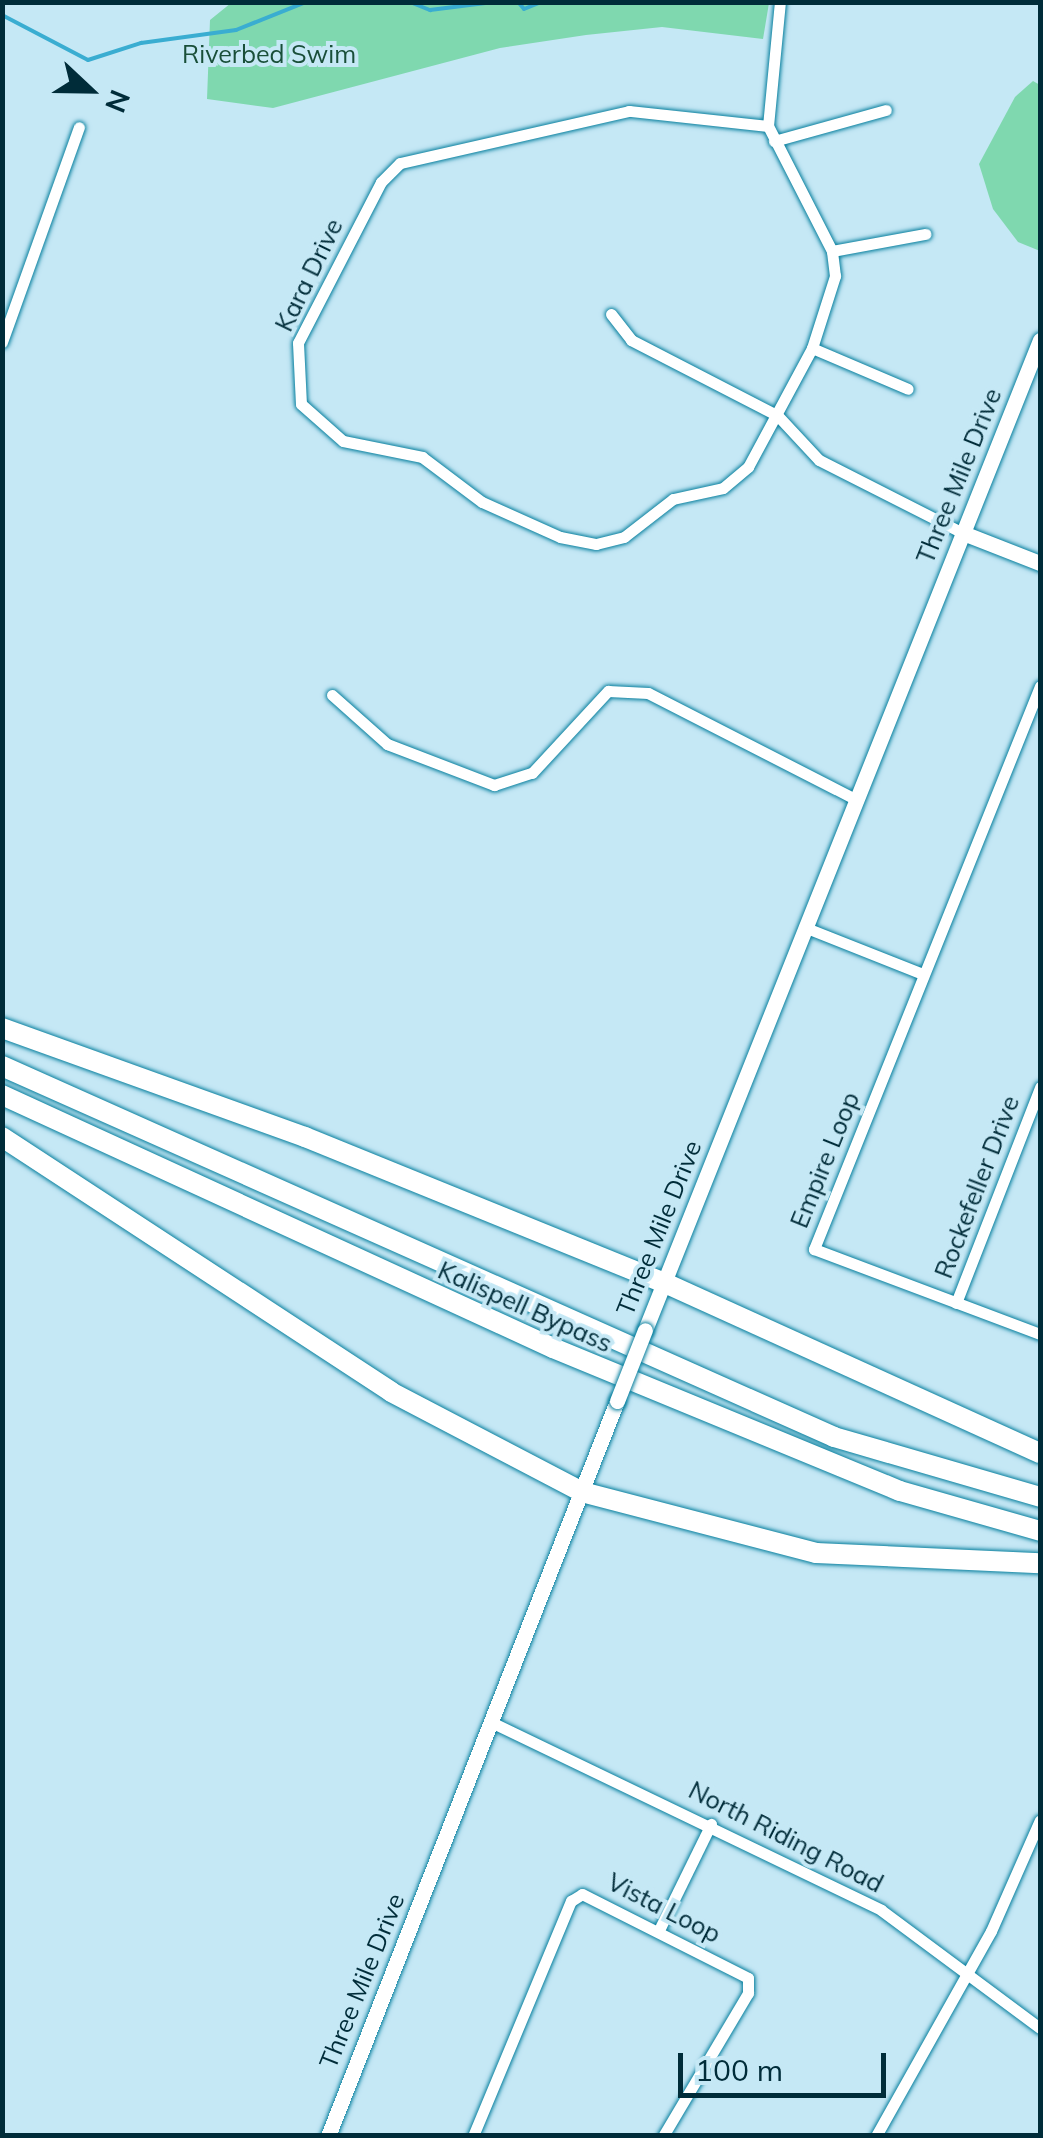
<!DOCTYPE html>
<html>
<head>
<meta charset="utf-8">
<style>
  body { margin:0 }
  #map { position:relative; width:1043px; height:2138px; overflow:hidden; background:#c5e8f5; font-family:Mulish,sans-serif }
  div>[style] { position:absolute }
  .green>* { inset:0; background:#7fd8af }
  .stream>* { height:4px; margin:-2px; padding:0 2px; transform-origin:2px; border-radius:2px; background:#3aadd1 }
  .roads { filter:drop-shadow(0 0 2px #077f9e) drop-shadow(0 0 2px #077f9e) }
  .street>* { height:11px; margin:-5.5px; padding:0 5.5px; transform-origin:5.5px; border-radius:5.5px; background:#fff }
  .secondary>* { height:15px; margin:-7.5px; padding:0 7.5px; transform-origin:7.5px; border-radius:7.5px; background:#fff }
  .highway>* { height:20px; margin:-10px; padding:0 10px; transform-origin:10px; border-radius:10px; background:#fff }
  .bridges { filter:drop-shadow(0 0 2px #077f9e) drop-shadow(0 0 2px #077f9e) }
  .secondary-bridge>* { height:15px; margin:-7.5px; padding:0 7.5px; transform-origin:7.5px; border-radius:7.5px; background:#fff }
  span { translate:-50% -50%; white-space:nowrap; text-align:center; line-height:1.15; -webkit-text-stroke:8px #c5e8f5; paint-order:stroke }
  .park-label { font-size:25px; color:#194f39 }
  .street-label { font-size:25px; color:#002c39 }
  .frame { position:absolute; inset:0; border:5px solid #002c39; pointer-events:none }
  .north { position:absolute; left:40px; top:40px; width:100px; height:100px; -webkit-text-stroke:8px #c5e8f5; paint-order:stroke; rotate:112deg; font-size:28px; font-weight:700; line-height:40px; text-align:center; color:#002c39 }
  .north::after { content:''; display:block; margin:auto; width:35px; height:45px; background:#002c39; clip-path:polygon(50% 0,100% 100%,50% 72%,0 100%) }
  .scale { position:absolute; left:678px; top:2053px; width:208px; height:45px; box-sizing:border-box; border:5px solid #002c39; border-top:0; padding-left:12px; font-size:30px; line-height:35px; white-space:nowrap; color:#002c39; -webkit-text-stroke:8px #c5e8f5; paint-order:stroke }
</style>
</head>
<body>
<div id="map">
  <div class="green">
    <div style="clip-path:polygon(231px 3px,231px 2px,769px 3px,763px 39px,662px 27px,586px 35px,500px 48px,273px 108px,207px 99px,210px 20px)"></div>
    <div style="clip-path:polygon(1033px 81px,1040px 85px,1040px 251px,1018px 242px,993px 209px,979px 164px,1015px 97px)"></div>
  </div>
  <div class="stream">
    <div style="left:410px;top:2px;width:22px;rotate:22deg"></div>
    <div style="left:430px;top:10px;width:64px;rotate:-7.1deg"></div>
    <div style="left:518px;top:2px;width:9px;rotate:49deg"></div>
    <div style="left:524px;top:9px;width:18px;rotate:-22deg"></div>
    <div style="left:2px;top:15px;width:97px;rotate:27.6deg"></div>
    <div style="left:88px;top:60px;width:56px;rotate:-17.8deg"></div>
    <div style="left:141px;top:43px;width:96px;rotate:-7.8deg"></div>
    <div style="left:236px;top:30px;width:75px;rotate:-21.8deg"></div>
  </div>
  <div class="roads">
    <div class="street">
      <div style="left:768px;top:126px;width:140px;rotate:-173.8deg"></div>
      <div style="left:629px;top:111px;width:235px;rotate:167.2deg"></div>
      <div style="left:400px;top:163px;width:27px;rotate:135deg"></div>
      <div style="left:381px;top:182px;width:181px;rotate:117.3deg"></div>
      <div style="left:298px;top:343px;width:61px;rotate:87.2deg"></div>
      <div style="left:301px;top:404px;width:56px;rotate:41.4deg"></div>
      <div style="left:343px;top:441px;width:81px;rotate:11.4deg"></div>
      <div style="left:422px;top:457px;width:75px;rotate:36.9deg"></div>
      <div style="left:482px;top:502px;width:85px;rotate:24.2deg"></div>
      <div style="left:560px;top:537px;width:37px;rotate:11deg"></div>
      <div style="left:596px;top:544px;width:29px;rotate:-14deg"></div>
      <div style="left:624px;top:537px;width:62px;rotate:-37.8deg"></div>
      <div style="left:673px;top:499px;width:51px;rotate:-12.4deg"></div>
      <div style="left:723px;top:488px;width:33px;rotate:-40deg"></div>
      <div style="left:748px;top:467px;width:135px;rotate:-61.7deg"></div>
      <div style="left:812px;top:348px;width:76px;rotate:-72.3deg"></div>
      <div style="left:835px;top:276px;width:25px;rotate:-97deg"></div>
      <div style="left:832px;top:251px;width:140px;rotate:-117.1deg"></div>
      <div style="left:768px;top:126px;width:125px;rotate:-84.5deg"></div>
      <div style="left:774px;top:141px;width:116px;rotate:-15.5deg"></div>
      <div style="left:832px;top:251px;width:95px;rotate:-10.4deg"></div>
      <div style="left:611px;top:314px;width:33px;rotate:52deg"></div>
      <div style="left:631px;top:340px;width:165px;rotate:27.3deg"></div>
      <div style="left:778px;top:416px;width:60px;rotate:47deg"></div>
      <div style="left:819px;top:460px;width:161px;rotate:26.9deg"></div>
      <div style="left:2px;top:342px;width:228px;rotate:-70.3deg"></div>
      <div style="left:812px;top:348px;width:104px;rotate:23.1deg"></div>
      <div style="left:1040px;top:686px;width:607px;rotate:111.87deg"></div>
      <div style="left:814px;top:1249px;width:241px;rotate:20.6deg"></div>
      <div style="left:332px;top:695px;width:74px;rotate:41.7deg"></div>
      <div style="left:387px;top:744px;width:115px;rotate:21deg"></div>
      <div style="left:494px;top:785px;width:40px;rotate:-18deg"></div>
      <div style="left:532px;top:773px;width:112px;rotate:-47.2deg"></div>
      <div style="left:608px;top:691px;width:40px;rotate:2.9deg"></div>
      <div style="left:648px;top:693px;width:235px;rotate:27.1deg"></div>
      <div style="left:804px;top:927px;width:128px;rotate:21.6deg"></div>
      <div style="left:956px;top:1303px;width:232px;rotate:-68.7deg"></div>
      <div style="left:491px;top:1722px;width:433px;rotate:25.7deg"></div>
      <div style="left:881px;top:1910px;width:198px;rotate:36.6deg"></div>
      <div style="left:660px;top:1928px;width:116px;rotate:-63.9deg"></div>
      <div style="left:473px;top:2136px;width:255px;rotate:-67.4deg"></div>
      <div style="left:571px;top:1901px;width:13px;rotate:-32deg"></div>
      <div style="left:582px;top:1894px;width:186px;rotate:26.8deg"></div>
      <div style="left:748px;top:1978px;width:15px;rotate:90deg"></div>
      <div style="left:748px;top:1993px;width:166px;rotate:120.7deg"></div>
      <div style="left:876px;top:2136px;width:235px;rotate:-60.7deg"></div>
      <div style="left:991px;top:1931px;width:121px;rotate:-66.2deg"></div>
    </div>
    <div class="secondary">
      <div style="left:963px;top:533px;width:83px;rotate:21.3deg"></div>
      <div style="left:645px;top:1330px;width:1066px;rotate:-68.25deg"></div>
      <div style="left:328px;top:2136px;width:790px;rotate:-68.54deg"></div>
    </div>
    <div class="highway">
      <div style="left:2px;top:1028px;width:322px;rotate:19.8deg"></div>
      <div style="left:305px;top:1137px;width:388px;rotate:22.1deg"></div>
      <div style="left:665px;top:1283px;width:412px;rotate:24.4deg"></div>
      <div style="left:2px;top:1066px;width:911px;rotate:24.03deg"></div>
      <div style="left:834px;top:1437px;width:215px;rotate:16.2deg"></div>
      <div style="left:2px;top:1095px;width:606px;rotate:24.66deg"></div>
      <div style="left:553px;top:1348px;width:375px;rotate:22.4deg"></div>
      <div style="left:900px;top:1491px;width:146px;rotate:15.9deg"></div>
      <div style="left:2px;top:1137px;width:465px;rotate:33.2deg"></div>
      <div style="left:391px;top:1392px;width:216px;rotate:27.6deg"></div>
      <div style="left:582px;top:1492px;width:242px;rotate:14.6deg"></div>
      <div style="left:816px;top:1553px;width:224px;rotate:2.6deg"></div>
    </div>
  </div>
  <div class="bridges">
    <div class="secondary-bridge">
      <div style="left:617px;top:1401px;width:76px;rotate:-68.5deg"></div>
    </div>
  </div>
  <div class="park-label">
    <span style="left:269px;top:54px">Riverbed Swim</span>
  </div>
  <div class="street-label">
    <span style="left:309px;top:275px;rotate:-64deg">Kara Drive</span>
    <span style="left:959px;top:476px;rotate:-68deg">Three Mile Drive</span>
    <span style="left:825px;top:1160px;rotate:-68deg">Empire Loop</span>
    <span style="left:977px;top:1187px;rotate:-69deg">Rockefeller Drive</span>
    <span style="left:659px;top:1228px;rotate:-68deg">Three Mile Drive</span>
    <span style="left:525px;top:1307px;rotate:24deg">Kalispell Bypass</span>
    <span style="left:786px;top:1837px;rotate:27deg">North Riding Road</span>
    <span style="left:664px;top:1908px;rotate:27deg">Vista Loop</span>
    <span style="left:362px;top:1981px;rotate:-68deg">Three Mile Drive</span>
  </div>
  <div class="frame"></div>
  <div class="north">N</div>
  <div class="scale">100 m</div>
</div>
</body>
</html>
